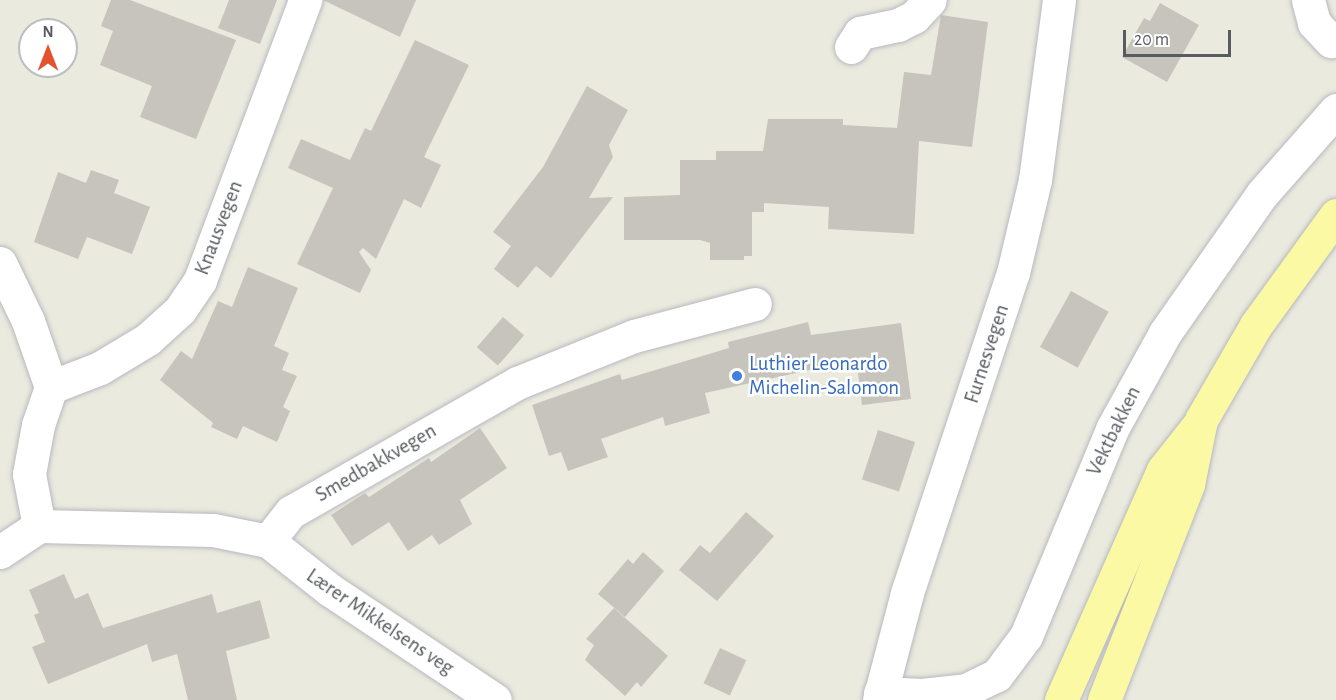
<!DOCTYPE html>
<html>
<head>
<meta charset="utf-8">
<style>
  body { margin:0 }
  #map { position:relative; width:1336px; height:700px; overflow:hidden; background:#ebeadf; font-family:"Alegreya Sans",sans-serif }
  div>[style] { position:absolute }
  .building>* { inset:0; background:#c6c4bd; transform-origin:0 0 }
  .roads { filter:drop-shadow(0 0 2px #b7b9be) drop-shadow(0 0 2px #b7b9be) }
  .minor>* { height:33px; margin:-16.5px; padding:0 16.5px; transform-origin:16.5px; border-radius:16.5px; background:#fff }
  .major>* { height:33px; margin:-16.5px; padding:0 16.5px; transform-origin:16.5px; border-radius:16.5px; background:#fcf9a4 }
  .dots>* { width:16px; height:16px; translate:-50% -50%; box-sizing:border-box; border:3px solid #fff; border-radius:50% }
  span { translate:-50% -50%; white-space:nowrap; text-align:center; line-height:1.15; -webkit-text-stroke:5px #fff; paint-order:stroke }
  .street-label { font-size:21px; color:#585b60 }
  .shop-label { font-size:21px; color:#366cbe }
  .left { translate:0 -50%; text-align:left }
  .north { position:absolute; left:18px; top:18px; width:60px; height:60px; box-sizing:border-box; background:#fff; border:2px solid #bcbdbf; border-radius:50%; rotate:0deg; font-size:16px; font-weight:700; line-height:24px; text-align:center; color:#585b60 }
  .north::after { content:''; display:block; margin:auto; width:21px; height:27px; background:#e2532e; clip-path:polygon(50% 0,100% 100%,50% 72%,0 100%) }
  .scale { position:absolute; left:1123px; top:30px; width:108px; height:27px; box-sizing:border-box; border:3px solid #585b60; border-top:0; padding-left:8px; font-size:18px; line-height:21px; white-space:nowrap; color:#585b60; -webkit-text-stroke:4px #fff; paint-order:stroke }
</style>
</head>
<body>
<div id="map">
  <div class="building">
    <div style="clip-path:polygon(111px 0,130px 0,236px 40px,196px 139px,140px 117px,152px 86px,100px 65px,113px 31px,101px 26px)"></div>
    <div style="clip-path:polygon(229px 0,277px 0,260px 44px,218px 28px)"></div>
    <div style="clip-path:polygon(323px 0,416px 0,400px 37px)"></div>
    <div style="clip-path:polygon(1160px 3px,1199px 25px,1167px 82px,1122px 57px,1144px 18px,1150px 21px)"></div>
    <div style="clip-path:polygon(941px 15px,988px 22px,972px 147px,919px 141px,914px 234px,828px 229px,829px 207px,764px 203px,764px 212px,752px 212px,752px 256px,744px 256px,744px 260px,710px 260px,710px 243px,700px 240px,624px 240px,624px 197px,680px 195px,680px 160px,716px 160px,716px 151px,763px 151px,768px 119px,843px 119px,843px 125px,897px 128px,904px 72px,931px 75px)"></div>
    <div style="clip-path:polygon(415px 40px,469px 65px,424px 157px,441px 165px,421px 208px,404px 199px,376px 259px,363px 248px,359px 252px,371px 270px,360px 293px,297px 264px,333px 188px,288px 168px,301px 139px,350px 160px,365px 128px,371px 131px)"></div>
    <div style="clip-path:polygon(587px 86px,628px 110px,609px 145px,613px 157px,589px 198px,613px 197px,551px 278px,536px 266px,518px 288px,494px 269px,511px 246px,493px 232px,543px 167px)"></div>
    <div style="clip-path:polygon(91px 170px,119px 180px,114px 193px,150px 207px,132px 254px,87px 237px,78px 259px,34px 242px,58px 172px,86px 183px)"></div>
    <div style="clip-path:polygon(248px 267px,298px 288px,274px 346px,289px 353px,282px 370px,297px 376px,283px 407px,290px 411px,277px 442px,243px 426px,237px 439px,211px 427px,213px 423px,160px 380px,181px 351px,192px 359px,218px 301px,232px 307px)"></div>
    <div style="left:1071px;top:291px;width:43px;height:64px;rotate:29deg"></div>
    <div style="left:503px;top:317px;width:28px;height:40px;rotate:41deg"></div>
    <div style="clip-path:polygon(808px 322px,811px 335px,901px 323px,911px 399px,862px 405px,857px 365px,837px 368px,837px 364px,705px 393px,710px 413px,665px 426px,663px 417px,601px 439px,608px 457px,568px 471px,561px 452px,549px 456px,532px 405px,620px 374px,622px 380px,729px 348px,728px 342px)"></div>
    <div style="clip-path:polygon(480px 428px,507px 468px,460px 500px,472px 524px,439px 545px,432px 535px,408px 551px,389px 522px,352px 546px,331px 515px,365px 493px,369px 497px,429px 458px,431px 462px)"></div>
    <div style="left:878px;top:430px;width:39px;height:52px;rotate:18deg"></div>
    <div style="clip-path:polygon(746px 512px,774px 536px,717px 601px,679px 570px,700px 545px,710px 553px)"></div>
    <div style="clip-path:polygon(643px 552px,664px 571px,625px 617px,598px 594px,628px 559px,633px 564px)"></div>
    <div style="clip-path:polygon(64px 574px,75px 599px,88px 593px,103px 628px,212px 594px,217px 613px,260px 600px,270px 638px,226px 651px,237px 700px,188px 700px,177px 654px,152px 662px,147px 644px,48px 684px,32px 647px,45px 642px,34px 615px,39px 613px,29px 590px)"></div>
    <div style="clip-path:polygon(614px 608px,668px 656px,641px 687px,637px 682px,625px 696px,585px 660px,594px 645px,586px 639px)"></div>
    <div style="left:720px;top:648px;width:29px;height:39px;rotate:25deg"></div>
  </div>
  <div class="roads">
    <div class="minor">
      <div style="left:1308px;top:0;width:24px;rotate:75deg"></div>
      <div style="left:1314px;top:23px;width:25px;rotate:47deg"></div>
      <div style="left:851px;top:47px;width:17px;rotate:-57deg"></div>
      <div style="left:860px;top:33px;width:39px;rotate:-12deg"></div>
      <div style="left:898px;top:25px;width:18px;rotate:-27deg"></div>
      <div style="left:914px;top:17px;width:23px;rotate:-47deg"></div>
      <div style="left:0;top:263px;width:64px;rotate:64.2deg"></div>
      <div style="left:28px;top:321px;width:70px;rotate:70.8deg"></div>
      <div style="left:51px;top:387px;width:40px;rotate:108.9deg"></div>
      <div style="left:38px;top:425px;width:50px;rotate:100.4deg"></div>
      <div style="left:29px;top:474px;width:53px;rotate:79.1deg"></div>
      <div style="left:51px;top:387px;width:53px;rotate:-21.2deg"></div>
      <div style="left:100px;top:368px;width:56px;rotate:-31.1deg"></div>
      <div style="left:148px;top:339px;width:43px;rotate:-42.2deg"></div>
      <div style="left:180px;top:310px;width:36px;rotate:-56deg"></div>
      <div style="left:200px;top:280px;width:299px;rotate:-69.4deg"></div>
      <div style="left:268px;top:541px;width:79px;rotate:38.3deg"></div>
      <div style="left:330px;top:590px;width:198px;rotate:33.7deg"></div>
      <div style="left:0;top:552px;width:47px;rotate:-33.7deg"></div>
      <div style="left:39px;top:526px;width:174px;rotate:1.3deg"></div>
      <div style="left:213px;top:530px;width:56px;rotate:11.3deg"></div>
      <div style="left:268px;top:541px;width:37px;rotate:-52deg"></div>
      <div style="left:291px;top:512px;width:260px;rotate:-29.7deg"></div>
      <div style="left:517px;top:383px;width:126px;rotate:-21.9deg"></div>
      <div style="left:634px;top:336px;width:125px;rotate:-14.8deg"></div>
      <div style="left:880px;top:693px;width:42px;rotate:2.7deg"></div>
      <div style="left:922px;top:695px;width:44px;rotate:-6.5deg"></div>
      <div style="left:966px;top:690px;width:34px;rotate:-26deg"></div>
      <div style="left:997px;top:675px;width:49px;rotate:-53.4deg"></div>
      <div style="left:1026px;top:636px;width:224px;rotate:-67.4deg"></div>
      <div style="left:1112px;top:429px;width:110px;rotate:-61.1deg"></div>
      <div style="left:1165px;top:333px;width:169px;rotate:-55.1deg"></div>
      <div style="left:1262px;top:194px;width:112px;rotate:-48.6deg"></div>
      <div style="left:879px;top:700px;width:111px;rotate:-75.3deg"></div>
      <div style="left:907px;top:593px;width:337px;rotate:-71.7deg"></div>
      <div style="left:1013px;top:273px;width:96px;rotate:-76.7deg"></div>
      <div style="left:1035px;top:180px;width:182px;rotate:-82.4deg"></div>
    </div>
    <div class="major">
      <div style="left:1061px;top:700px;width:252px;rotate:-66.1deg"></div>
      <div style="left:1163px;top:470px;width:55px;rotate:-51.7deg"></div>
      <div style="left:1104px;top:700px;width:232px;rotate:-68.7deg"></div>
      <div style="left:1188px;top:484px;width:65px;rotate:-78.5deg"></div>
      <div style="left:1201px;top:420px;width:110px;rotate:-59.9deg"></div>
      <div style="left:1256px;top:325px;width:136px;rotate:-54deg"></div>
    </div>
  </div>
  <div class="dots">
    <div style="left:737px;top:376px;background:#3f7fe0"></div>
  </div>
  <div class="street-label">
    <span style="left:219px;top:228px;rotate:-69deg">Knausvegen</span>
    <span style="left:987px;top:354px;rotate:-72deg">Furnesvegen</span>
    <span style="left:1114px;top:431px;rotate:-64deg">Vektbakken</span>
    <span style="left:376px;top:463px;rotate:-30deg">Smedbakkvegen</span>
    <span style="left:380px;top:622px;rotate:34deg">Lærer Mikkelsens veg</span>
  </div>
  <div class="shop-label">
    <span class="left" style="left:749px;top:376px">Luthier Leonardo<br>Michelin-Salomon</span>
  </div>
  <div class="north">N</div>
  <div class="scale">20 m</div>
</div>
</body>
</html>
